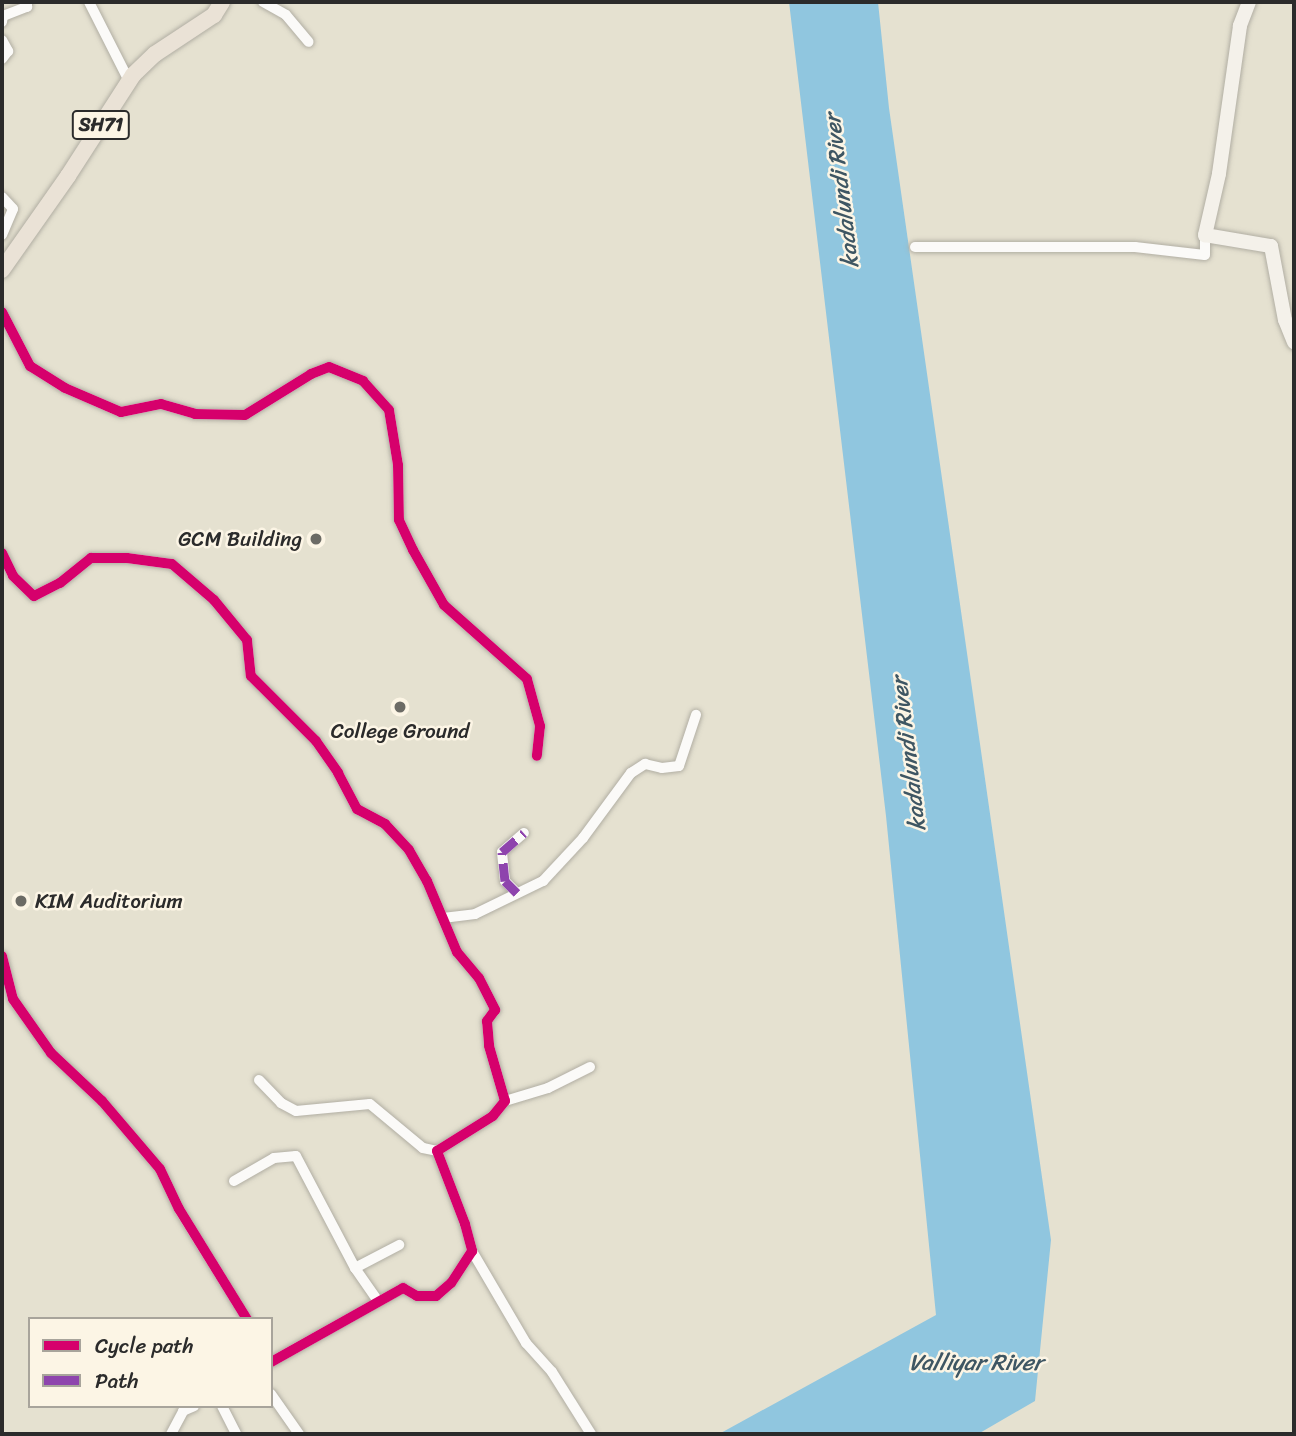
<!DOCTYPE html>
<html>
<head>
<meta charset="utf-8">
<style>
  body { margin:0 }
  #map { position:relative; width:1296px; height:1436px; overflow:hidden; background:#e5e1d0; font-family:Sriracha,sans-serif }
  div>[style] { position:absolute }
  .water>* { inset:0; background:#90c6df }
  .roads { filter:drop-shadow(0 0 2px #b1aea3) drop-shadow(0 0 2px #b1aea3) }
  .minor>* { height:10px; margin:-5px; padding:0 5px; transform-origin:5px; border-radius:5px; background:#fbfaf8 }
  .secondary>* { height:14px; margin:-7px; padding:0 7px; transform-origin:7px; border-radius:7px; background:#f4f1ea }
  .primary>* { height:16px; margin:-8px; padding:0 8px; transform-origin:8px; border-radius:8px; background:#eae2d6 }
  .quiet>* { height:9px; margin-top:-4.5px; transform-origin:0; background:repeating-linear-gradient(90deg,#8e44ad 0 18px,transparent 0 27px) }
  .cycleway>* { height:10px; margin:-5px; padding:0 5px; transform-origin:5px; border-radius:5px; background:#d6006c }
  .dots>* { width:19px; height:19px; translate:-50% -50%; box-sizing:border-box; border:4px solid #fcf5e5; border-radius:50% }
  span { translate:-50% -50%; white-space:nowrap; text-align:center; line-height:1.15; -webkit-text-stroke:5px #fcf5e5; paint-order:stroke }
  .shield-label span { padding:2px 5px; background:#fcf5e5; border:2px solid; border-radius:5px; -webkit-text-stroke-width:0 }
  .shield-label { font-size:19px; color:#2b2b2b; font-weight:700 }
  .poi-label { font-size:21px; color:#2b2b2b }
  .right { translate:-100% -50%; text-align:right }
  .left { translate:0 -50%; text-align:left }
  .water-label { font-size:23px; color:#3e5663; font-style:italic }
  .frame { position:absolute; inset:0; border:4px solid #2b2b2b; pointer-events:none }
  .legend { position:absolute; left:28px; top:1317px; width:245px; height:91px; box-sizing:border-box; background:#fcf5e5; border:2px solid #a8a49b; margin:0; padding:9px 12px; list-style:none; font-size:21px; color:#2b2b2b }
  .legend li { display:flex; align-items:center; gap:14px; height:35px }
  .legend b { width:35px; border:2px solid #a8a49b }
</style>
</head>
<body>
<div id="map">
  <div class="water">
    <div style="clip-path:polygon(789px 2px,878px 2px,889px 108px,1051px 1240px,1035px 1401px,978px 1434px,719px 1434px,936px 1315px,886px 816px)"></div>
  </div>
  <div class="roads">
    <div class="minor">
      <div style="left:89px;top:2px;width:89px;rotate:63.1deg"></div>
      <div style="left:263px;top:2px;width:26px;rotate:29deg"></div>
      <div style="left:286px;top:15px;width:35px;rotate:50deg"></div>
      <div style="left:2px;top:22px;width:6px;rotate:-81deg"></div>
      <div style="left:3px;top:16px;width:26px;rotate:-21deg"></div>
      <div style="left:27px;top:7px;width:5px;rotate:-90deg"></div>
      <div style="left:2px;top:40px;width:13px;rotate:61deg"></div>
      <div style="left:8px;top:51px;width:10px;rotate:127deg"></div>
      <div style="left:2px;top:197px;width:16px;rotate:47deg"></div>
      <div style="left:13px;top:209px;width:28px;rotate:113deg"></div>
      <div style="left:915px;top:247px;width:220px"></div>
      <div style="left:1135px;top:247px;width:70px;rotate:6.5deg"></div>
      <div style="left:1205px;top:255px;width:20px;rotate:-90deg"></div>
      <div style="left:2px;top:312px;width:61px;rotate:62.6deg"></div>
      <div style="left:30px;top:366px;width:41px;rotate:32.2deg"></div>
      <div style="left:65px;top:388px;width:61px;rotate:23.2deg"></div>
      <div style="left:121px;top:412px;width:41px;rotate:-11.3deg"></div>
      <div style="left:161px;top:404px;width:35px;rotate:16deg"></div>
      <div style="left:195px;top:414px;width:50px;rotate:1.1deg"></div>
      <div style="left:245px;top:415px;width:78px;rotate:-31.8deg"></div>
      <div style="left:311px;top:374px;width:19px;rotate:-21deg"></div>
      <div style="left:329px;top:367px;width:37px;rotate:22deg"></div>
      <div style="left:363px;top:381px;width:39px;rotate:48deg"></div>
      <div style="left:389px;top:410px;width:56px;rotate:80.7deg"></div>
      <div style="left:398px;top:465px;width:55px;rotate:89deg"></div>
      <div style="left:399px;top:520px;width:33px;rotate:65deg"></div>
      <div style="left:413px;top:550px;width:63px;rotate:60.6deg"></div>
      <div style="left:444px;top:605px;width:111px;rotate:41.7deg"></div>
      <div style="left:527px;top:679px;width:49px;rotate:74.5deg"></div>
      <div style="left:540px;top:726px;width:30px;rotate:96deg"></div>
      <div style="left:2px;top:553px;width:25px;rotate:64deg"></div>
      <div style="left:13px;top:576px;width:29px;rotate:44deg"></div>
      <div style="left:34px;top:596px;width:29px;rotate:-27deg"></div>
      <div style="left:60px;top:583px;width:40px;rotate:-39deg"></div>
      <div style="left:91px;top:558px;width:36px"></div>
      <div style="left:127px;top:558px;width:45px;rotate:7.6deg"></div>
      <div style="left:172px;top:564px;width:55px;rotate:40.6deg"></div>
      <div style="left:214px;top:600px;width:52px;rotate:50.5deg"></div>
      <div style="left:247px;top:640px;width:36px;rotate:84deg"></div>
      <div style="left:251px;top:676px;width:92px;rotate:45deg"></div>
      <div style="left:316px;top:741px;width:39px;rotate:55deg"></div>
      <div style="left:338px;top:773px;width:41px;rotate:62.2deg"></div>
      <div style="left:357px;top:809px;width:32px;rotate:28deg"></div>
      <div style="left:385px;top:824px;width:35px;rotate:47deg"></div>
      <div style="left:409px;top:850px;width:36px;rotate:60deg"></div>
      <div style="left:427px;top:881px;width:77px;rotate:67.1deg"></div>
      <div style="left:457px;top:952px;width:34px;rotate:50deg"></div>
      <div style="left:479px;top:978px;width:36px;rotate:63deg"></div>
      <div style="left:495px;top:1010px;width:14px;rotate:126deg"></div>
      <div style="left:487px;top:1021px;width:25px;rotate:85deg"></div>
      <div style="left:489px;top:1046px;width:57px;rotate:73.8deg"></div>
      <div style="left:505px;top:1101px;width:19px;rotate:129deg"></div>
      <div style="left:493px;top:1116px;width:66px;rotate:148deg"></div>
      <div style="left:437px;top:1151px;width:78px;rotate:69deg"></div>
      <div style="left:465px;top:1224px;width:28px;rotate:75deg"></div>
      <div style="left:472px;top:1251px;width:38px;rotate:123deg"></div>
      <div style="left:451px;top:1283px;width:20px;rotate:139deg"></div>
      <div style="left:436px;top:1296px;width:19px;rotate:180deg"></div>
      <div style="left:417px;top:1296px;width:16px;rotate:-150deg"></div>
      <div style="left:403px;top:1288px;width:151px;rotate:150.7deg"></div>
      <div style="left:517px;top:893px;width:17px;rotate:-135deg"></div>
      <div style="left:505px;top:881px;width:29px;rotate:-96deg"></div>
      <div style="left:502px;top:852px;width:29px;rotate:-41deg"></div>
      <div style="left:443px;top:918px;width:32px;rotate:-7deg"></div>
      <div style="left:475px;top:914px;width:76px;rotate:-25.9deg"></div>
      <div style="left:543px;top:881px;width:59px;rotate:-47.1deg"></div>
      <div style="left:583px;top:838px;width:81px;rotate:-53.6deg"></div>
      <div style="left:631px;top:773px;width:17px;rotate:-33deg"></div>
      <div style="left:645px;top:764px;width:17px;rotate:13deg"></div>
      <div style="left:662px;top:768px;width:17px;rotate:-7deg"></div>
      <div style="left:679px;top:766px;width:54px;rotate:-71.6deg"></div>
      <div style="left:2px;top:956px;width:44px;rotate:75.7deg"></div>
      <div style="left:13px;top:999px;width:66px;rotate:54.9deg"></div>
      <div style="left:51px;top:1053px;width:70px;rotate:43.3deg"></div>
      <div style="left:102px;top:1101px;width:89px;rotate:49.5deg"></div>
      <div style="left:160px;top:1169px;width:44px;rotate:64.6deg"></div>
      <div style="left:179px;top:1209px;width:129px;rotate:58.3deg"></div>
      <div style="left:259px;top:1080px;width:32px;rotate:46deg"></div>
      <div style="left:281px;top:1103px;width:17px;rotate:28deg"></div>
      <div style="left:296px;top:1111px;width:74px;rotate:-5.4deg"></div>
      <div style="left:370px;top:1104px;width:69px;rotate:39.7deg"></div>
      <div style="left:423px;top:1148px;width:14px;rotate:12deg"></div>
      <div style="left:505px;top:1101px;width:45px;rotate:-16.8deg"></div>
      <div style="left:548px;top:1088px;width:47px;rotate:-26.6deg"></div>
      <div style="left:234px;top:1181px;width:46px;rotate:-29.9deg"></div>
      <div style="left:274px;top:1158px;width:22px;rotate:-5deg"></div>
      <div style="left:296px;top:1156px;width:127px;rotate:62.2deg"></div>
      <div style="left:355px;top:1268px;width:40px;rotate:55.1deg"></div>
      <div style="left:472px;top:1251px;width:107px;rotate:59.6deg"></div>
      <div style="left:526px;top:1343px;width:39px;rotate:48deg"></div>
      <div style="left:552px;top:1372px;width:73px;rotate:57.8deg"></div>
      <div style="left:355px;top:1268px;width:50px;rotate:-27.6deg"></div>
      <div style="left:271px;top:1394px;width:49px;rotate:55deg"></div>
      <div style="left:222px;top:1406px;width:31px;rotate:63deg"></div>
      <div style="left:171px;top:1434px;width:26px;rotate:-62deg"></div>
      <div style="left:183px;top:1411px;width:12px;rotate:-24deg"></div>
    </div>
    <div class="secondary">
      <div style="left:1249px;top:2px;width:26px;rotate:111deg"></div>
      <div style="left:1240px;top:26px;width:149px;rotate:98.1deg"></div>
      <div style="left:1219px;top:174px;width:63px;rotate:102.9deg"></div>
      <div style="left:1205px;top:235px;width:67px;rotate:9.5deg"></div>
      <div style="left:1271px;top:246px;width:75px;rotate:79.3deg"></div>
      <div style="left:1285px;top:320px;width:24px;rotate:68deg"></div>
    </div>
    <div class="primary">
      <div style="left:2px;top:270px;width:115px;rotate:-54.9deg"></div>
      <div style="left:68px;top:176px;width:120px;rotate:-57.2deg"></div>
      <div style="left:133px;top:75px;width:30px;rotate:-44deg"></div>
      <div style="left:155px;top:54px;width:71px;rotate:-33.5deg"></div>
      <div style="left:214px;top:15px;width:15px;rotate:-58deg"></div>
    </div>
  </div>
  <div class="quiet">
    <div style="left:517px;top:893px;width:17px;rotate:-135deg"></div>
    <div style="left:505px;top:881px;width:29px;rotate:-96deg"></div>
    <div style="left:502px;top:852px;width:29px;rotate:-41deg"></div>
  </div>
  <div class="cycleway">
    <div style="left:2px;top:312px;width:61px;rotate:62.6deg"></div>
    <div style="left:30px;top:366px;width:41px;rotate:32.2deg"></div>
    <div style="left:65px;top:388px;width:61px;rotate:23.2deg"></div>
    <div style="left:121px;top:412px;width:41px;rotate:-11.3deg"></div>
    <div style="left:161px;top:404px;width:35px;rotate:16deg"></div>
    <div style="left:195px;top:414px;width:50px;rotate:1.1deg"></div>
    <div style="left:245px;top:415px;width:78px;rotate:-31.8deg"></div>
    <div style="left:311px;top:374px;width:19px;rotate:-21deg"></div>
    <div style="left:329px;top:367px;width:37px;rotate:22deg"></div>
    <div style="left:363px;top:381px;width:39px;rotate:48deg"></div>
    <div style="left:389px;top:410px;width:56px;rotate:80.7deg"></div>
    <div style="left:398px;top:465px;width:55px;rotate:89deg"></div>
    <div style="left:399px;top:520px;width:33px;rotate:65deg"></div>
    <div style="left:413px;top:550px;width:63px;rotate:60.6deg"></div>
    <div style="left:444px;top:605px;width:111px;rotate:41.7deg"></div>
    <div style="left:527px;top:679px;width:49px;rotate:74.5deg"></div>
    <div style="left:540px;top:726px;width:30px;rotate:96deg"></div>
    <div style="left:2px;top:553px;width:25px;rotate:64deg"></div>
    <div style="left:13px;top:576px;width:29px;rotate:44deg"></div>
    <div style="left:34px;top:596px;width:29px;rotate:-27deg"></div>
    <div style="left:60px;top:583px;width:40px;rotate:-39deg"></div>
    <div style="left:91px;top:558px;width:36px"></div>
    <div style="left:127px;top:558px;width:45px;rotate:7.6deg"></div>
    <div style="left:172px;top:564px;width:55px;rotate:40.6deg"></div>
    <div style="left:214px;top:600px;width:52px;rotate:50.5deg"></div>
    <div style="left:247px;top:640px;width:36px;rotate:84deg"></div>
    <div style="left:251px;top:676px;width:92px;rotate:45deg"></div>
    <div style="left:316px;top:741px;width:39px;rotate:55deg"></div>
    <div style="left:338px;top:773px;width:41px;rotate:62.2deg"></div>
    <div style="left:357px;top:809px;width:32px;rotate:28deg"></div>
    <div style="left:385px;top:824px;width:35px;rotate:47deg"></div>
    <div style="left:409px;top:850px;width:36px;rotate:60deg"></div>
    <div style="left:427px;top:881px;width:77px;rotate:67.1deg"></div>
    <div style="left:457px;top:952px;width:34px;rotate:50deg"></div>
    <div style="left:479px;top:978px;width:36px;rotate:63deg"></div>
    <div style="left:495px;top:1010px;width:14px;rotate:126deg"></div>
    <div style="left:487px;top:1021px;width:25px;rotate:85deg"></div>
    <div style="left:489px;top:1046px;width:57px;rotate:73.8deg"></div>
    <div style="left:505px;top:1101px;width:19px;rotate:129deg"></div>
    <div style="left:493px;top:1116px;width:66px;rotate:148deg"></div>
    <div style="left:437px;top:1151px;width:78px;rotate:69deg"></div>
    <div style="left:465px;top:1224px;width:28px;rotate:75deg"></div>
    <div style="left:472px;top:1251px;width:38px;rotate:123deg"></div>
    <div style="left:451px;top:1283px;width:20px;rotate:139deg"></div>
    <div style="left:436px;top:1296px;width:19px;rotate:180deg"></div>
    <div style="left:417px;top:1296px;width:16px;rotate:-150deg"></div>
    <div style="left:403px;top:1288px;width:151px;rotate:150.7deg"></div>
    <div style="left:2px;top:956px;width:44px;rotate:75.7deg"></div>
    <div style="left:13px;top:999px;width:66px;rotate:54.9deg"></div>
    <div style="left:51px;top:1053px;width:70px;rotate:43.3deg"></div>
    <div style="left:102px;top:1101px;width:89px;rotate:49.5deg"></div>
    <div style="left:160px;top:1169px;width:44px;rotate:64.6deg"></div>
    <div style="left:179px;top:1209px;width:129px;rotate:58.3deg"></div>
  </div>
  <div class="dots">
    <div style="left:316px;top:539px;background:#6c6b65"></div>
    <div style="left:400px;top:707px;background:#6c6b65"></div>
    <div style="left:21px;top:901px;background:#6c6b65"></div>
  </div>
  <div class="shield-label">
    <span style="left:101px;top:125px">SH71</span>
  </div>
  <div class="poi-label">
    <span class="right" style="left:302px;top:539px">GCM Building</span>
    <span style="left:400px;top:731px">College Ground</span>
    <span class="left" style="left:35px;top:901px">KIM Auditorium</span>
  </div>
  <div class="water-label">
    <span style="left:842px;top:191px;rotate:-97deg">kadalundi River</span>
    <span style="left:909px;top:754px;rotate:-97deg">kadalundi River</span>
    <span style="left:976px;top:1363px">Valliyar River</span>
  </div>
  <div class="frame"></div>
  <ul class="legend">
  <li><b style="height:9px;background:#d6006c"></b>Cycle path</li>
  <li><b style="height:9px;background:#8e44ad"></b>Path</li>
  </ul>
</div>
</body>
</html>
